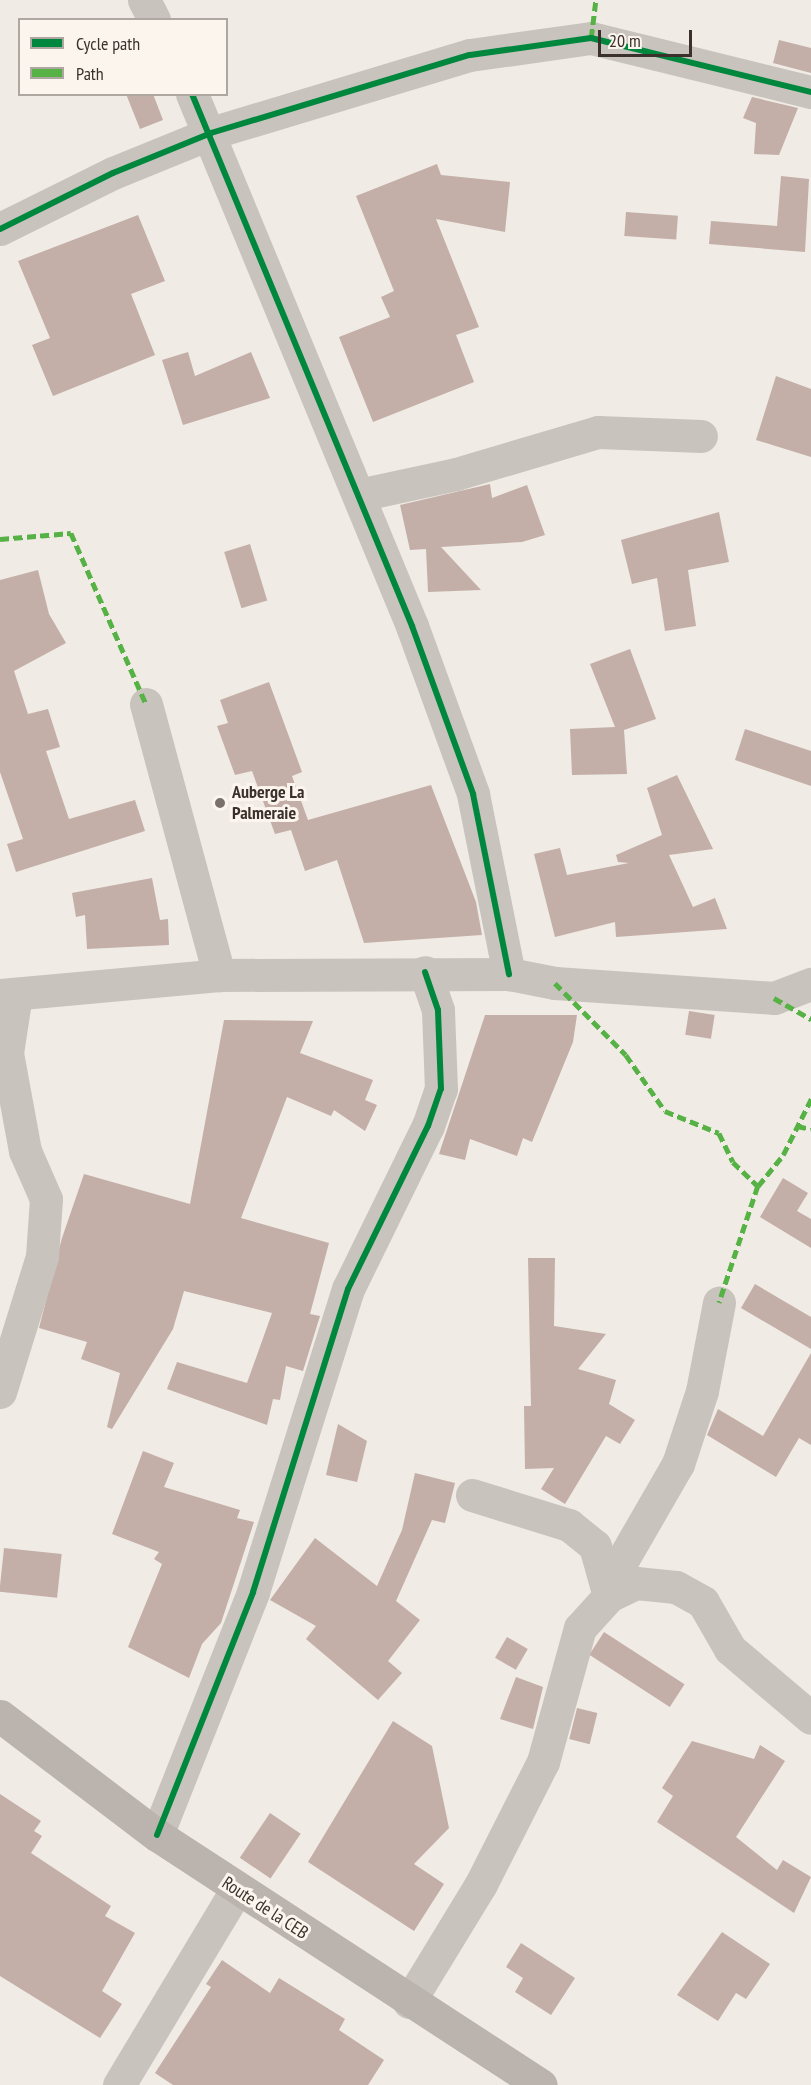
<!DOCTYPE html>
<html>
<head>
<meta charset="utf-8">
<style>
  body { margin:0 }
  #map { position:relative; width:811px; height:2085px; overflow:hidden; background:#f0ebe5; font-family:"PT Sans Narrow",sans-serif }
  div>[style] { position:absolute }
  .building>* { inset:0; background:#c3afa7; transform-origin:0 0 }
  .minor>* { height:33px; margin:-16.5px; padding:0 16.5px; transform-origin:16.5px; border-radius:16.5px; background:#c9c3be }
  .secondary>* { height:33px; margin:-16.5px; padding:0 16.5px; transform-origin:16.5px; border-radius:16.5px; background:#bab3ae }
  .quiet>* { height:4.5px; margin-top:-2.25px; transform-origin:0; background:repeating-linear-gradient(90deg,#57b246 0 9px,transparent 0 13.5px) }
  .cycleway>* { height:6px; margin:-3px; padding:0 3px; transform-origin:3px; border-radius:3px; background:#00873e }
  .dots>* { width:16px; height:16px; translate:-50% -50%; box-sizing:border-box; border:3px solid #fbf5ee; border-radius:50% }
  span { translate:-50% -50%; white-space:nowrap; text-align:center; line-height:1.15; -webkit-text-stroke:6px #fbf5ee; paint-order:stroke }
  .poi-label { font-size:18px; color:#3b302b; font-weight:700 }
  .left { translate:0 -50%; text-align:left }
  .street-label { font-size:18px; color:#3b302b }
  .legend { position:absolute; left:18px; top:18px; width:210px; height:78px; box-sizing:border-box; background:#fbf5ee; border:2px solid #aea6a0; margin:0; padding:8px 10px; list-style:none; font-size:18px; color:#3b302b }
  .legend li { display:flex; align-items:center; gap:12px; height:30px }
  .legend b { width:30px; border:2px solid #aea6a0 }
  .scale { position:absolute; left:598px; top:30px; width:94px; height:27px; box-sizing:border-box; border:3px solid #3b302b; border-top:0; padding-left:8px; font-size:18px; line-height:21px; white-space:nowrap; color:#3b302b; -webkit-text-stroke:4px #fbf5ee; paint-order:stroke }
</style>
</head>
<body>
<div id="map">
  <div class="building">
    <div style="clip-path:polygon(779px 40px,811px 48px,811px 73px,773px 63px)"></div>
    <div style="clip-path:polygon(126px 94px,153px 94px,163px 120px,140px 129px)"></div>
    <div style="clip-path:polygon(752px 97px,798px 108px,779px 155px,754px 154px,756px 123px,743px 118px)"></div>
    <div style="clip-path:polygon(437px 164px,441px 175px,510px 182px,505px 232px,436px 219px,479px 327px,456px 335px,474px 382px,373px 422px,339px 337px,390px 317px,381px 297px,394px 291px,356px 196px)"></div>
    <div style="clip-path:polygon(781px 176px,809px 179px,805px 252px,709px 244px,711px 221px,777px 226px)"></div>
    <div style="left:626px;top:212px;width:52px;height:24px;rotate:4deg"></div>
    <div style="clip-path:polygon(138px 215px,165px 281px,131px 294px,155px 355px,53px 396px,32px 345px,50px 338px,18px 261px)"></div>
    <div style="clip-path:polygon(188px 352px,195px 376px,251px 352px,270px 398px,183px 425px,162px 360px)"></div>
    <div style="clip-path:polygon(776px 376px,811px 389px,811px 457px,756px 440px)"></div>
    <div style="clip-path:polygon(490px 484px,492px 498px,527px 485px,545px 535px,522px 542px,441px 547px,481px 590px,428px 592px,426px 549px,410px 550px,400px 505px)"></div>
    <div style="clip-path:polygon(719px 512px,729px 562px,688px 570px,696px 626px,665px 631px,657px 578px,632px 584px,621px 540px)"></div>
    <div style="left:250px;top:544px;width:59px;height:27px;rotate:73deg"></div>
    <div style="clip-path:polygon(38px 570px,49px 614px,66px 643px,14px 671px,28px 714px,48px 709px,60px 747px,46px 751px,69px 819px,135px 800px,145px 831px,16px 872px,7px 844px,23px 839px,0 772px,0 580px)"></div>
    <div style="clip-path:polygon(630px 649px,656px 719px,624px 730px,627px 774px,572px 775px,570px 729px,615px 727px,590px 664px)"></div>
    <div style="clip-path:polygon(269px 682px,302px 772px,292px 776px,308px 820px,431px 785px,476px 902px,482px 935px,364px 943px,337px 860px,305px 871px,291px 830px,275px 834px,252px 771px,235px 775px,217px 726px,228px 723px,220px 700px)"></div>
    <div style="clip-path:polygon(745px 729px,811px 751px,811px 786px,735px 760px)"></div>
    <div style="clip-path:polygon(677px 775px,713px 849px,669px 855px,693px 907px,715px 898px,727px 929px,616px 937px,615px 922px,555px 937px,534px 854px,560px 848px,567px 875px,629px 863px,618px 862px,616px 855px,662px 835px,647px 788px)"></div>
    <div style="clip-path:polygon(152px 878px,160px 920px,168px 919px,169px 945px,87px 949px,85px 915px,76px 917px,72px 893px)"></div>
    <div style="left:689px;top:1011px;width:26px;height:24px;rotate:9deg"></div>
    <div style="clip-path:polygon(485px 1015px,577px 1015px,573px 1042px,532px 1142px,523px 1138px,517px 1156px,470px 1139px,465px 1160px,439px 1154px)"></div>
    <div style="clip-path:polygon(224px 1020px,313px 1021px,300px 1053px,373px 1080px,365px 1100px,377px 1105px,365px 1131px,334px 1110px,331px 1116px,287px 1097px,241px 1218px,329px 1243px,310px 1314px,320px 1316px,303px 1371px,286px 1366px,280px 1400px,273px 1399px,267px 1425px,167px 1389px,177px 1362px,247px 1383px,272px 1313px,184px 1291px,173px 1329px,112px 1429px,107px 1427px,120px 1373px,81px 1359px,87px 1342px,39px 1328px,62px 1238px,84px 1174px,190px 1204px)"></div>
    <div style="clip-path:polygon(783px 1178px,808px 1193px,797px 1211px,811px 1219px,811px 1248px,760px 1217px)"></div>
    <div style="clip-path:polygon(528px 1258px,555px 1258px,554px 1326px,606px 1334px,578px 1369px,616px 1380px,609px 1404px,635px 1420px,620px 1444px,606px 1436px,565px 1504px,541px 1489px,554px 1468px,525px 1469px,524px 1406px,531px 1406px)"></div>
    <div style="clip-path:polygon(755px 1284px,811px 1317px,811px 1349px,741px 1308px)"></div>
    <div style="clip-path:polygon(811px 1353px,811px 1445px,799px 1438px,776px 1477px,707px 1435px,718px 1409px,763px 1436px)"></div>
    <div style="clip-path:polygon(338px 1424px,367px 1441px,357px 1482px,326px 1475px)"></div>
    <div style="clip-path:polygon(143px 1451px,174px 1463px,164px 1487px,240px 1510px,237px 1518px,254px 1522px,221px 1623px,202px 1644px,189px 1678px,128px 1647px,162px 1564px,154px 1559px,159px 1552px,112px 1534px)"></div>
    <div style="clip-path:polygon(415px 1473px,455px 1483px,445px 1523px,432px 1520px,396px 1601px,420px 1620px,388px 1661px,402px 1673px,378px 1700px,306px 1639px,316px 1626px,270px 1600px,315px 1538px,377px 1586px,402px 1530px)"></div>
    <div style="left:4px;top:1548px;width:58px;height:44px;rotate:6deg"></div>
    <div style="left:604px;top:1632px;width:96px;height:27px;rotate:33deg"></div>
    <div style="left:507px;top:1637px;width:24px;height:24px;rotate:30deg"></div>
    <div style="clip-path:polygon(516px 1677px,543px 1687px,533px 1729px,500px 1719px)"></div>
    <div style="left:577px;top:1708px;width:21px;height:32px;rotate:14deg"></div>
    <div style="clip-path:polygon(393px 1721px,432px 1746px,449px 1828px,414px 1864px,444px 1884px,414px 1931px,308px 1862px)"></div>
    <div style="clip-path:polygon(692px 1741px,754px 1759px,760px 1745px,785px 1761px,736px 1837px,777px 1870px,783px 1860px,811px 1877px,794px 1913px,657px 1822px,673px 1796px,662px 1788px)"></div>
    <div style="clip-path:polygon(0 1794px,41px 1821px,34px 1831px,42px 1836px,31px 1853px,111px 1906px,105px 1916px,135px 1933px,102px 1991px,122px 2004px,100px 2038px,0 1976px)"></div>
    <div style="left:270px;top:1813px;width:37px;height:54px;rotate:34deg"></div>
    <div style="clip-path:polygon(722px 1932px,770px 1964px,746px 1999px,736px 1993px,718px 2021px,677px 1995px)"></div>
    <div style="clip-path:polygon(521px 1943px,575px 1978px,551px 2015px,515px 1992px,523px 1978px,506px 1967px)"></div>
    <div style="clip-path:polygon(222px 1960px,270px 1993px,279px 1978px,345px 2019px,339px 2030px,384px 2060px,368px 2085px,173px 2085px,155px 2073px,211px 1987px,206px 1984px)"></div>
  </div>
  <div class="minor">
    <div style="left:144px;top:0;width:22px;rotate:63deg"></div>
    <div style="left:192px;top:94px;width:576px;rotate:67.53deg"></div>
    <div style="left:412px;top:626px;width:179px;rotate:70deg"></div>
    <div style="left:473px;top:794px;width:184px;rotate:78.7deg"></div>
    <div style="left:0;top:229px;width:126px;rotate:-26.4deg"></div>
    <div style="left:113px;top:173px;width:106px;rotate:-22.2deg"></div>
    <div style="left:211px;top:133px;width:270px;rotate:-16.8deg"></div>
    <div style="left:470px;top:55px;width:122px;rotate:-8deg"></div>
    <div style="left:591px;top:38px;width:227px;rotate:13.8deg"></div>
    <div style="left:359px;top:495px;width:99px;rotate:-12.2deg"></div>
    <div style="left:456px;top:474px;width:148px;rotate:-16.5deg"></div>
    <div style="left:598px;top:432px;width:103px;rotate:2.2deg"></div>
    <div style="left:146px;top:704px;width:281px;rotate:74.9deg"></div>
    <div style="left:0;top:995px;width:220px;rotate:-5.2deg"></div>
    <div style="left:219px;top:975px;width:290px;rotate:-0.2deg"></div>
    <div style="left:509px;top:974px;width:47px;rotate:11.1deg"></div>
    <div style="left:555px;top:983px;width:220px;rotate:3.9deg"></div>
    <div style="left:774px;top:998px;width:40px;rotate:-21deg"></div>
    <div style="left:0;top:1392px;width:142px;rotate:-72.8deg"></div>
    <div style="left:42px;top:1256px;width:57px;rotate:-86deg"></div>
    <div style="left:46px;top:1199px;width:52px;rotate:-113.6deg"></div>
    <div style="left:25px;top:1151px;width:100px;rotate:-100.4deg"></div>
    <div style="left:7px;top:1053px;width:60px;rotate:-81.3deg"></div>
    <div style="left:472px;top:1495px;width:102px;rotate:17.2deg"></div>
    <div style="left:569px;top:1525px;width:33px;rotate:39deg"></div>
    <div style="left:595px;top:1546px;width:52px;rotate:74.4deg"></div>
    <div style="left:609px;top:1596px;width:32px;rotate:-72deg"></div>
    <div style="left:619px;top:1566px;width:118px;rotate:-60deg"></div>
    <div style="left:678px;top:1464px;width:77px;rotate:-71.8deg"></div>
    <div style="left:702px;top:1391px;width:90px;rotate:-79.1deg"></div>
    <div style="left:157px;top:1835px;width:261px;rotate:-68.4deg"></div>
    <div style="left:253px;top:1592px;width:318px;rotate:-72.6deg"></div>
    <div style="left:348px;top:1289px;width:182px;rotate:-63.9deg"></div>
    <div style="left:428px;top:1126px;width:39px;rotate:-71deg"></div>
    <div style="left:441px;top:1089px;width:79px;rotate:-92.2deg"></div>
    <div style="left:438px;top:1010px;width:40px;rotate:-108.9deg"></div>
    <div style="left:409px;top:2002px;width:138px;rotate:-58.6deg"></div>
    <div style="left:481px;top:1884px;width:137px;rotate:-63.1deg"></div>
    <div style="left:543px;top:1762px;width:139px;rotate:-74.6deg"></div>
    <div style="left:580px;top:1628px;width:43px;rotate:-47.8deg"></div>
    <div style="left:609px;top:1596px;width:30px;rotate:-26deg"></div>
    <div style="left:636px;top:1583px;width:40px;rotate:5.7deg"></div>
    <div style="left:676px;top:1587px;width:31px;rotate:29deg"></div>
    <div style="left:703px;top:1602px;width:54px;rotate:60.1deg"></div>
    <div style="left:730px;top:1649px;width:106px;rotate:40.4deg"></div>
    <div style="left:119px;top:2085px;width:229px;rotate:-59deg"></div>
  </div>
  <div class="secondary">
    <div style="left:0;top:1716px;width:197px;rotate:37.2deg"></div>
    <div style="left:157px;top:1835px;width:458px;rotate:33.1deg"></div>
  </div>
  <div class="quiet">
    <div style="left:591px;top:38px;width:38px;rotate:-83deg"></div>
    <div style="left:0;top:539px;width:71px;rotate:-4.8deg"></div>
    <div style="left:71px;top:533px;width:187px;rotate:66.3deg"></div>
    <div style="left:555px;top:983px;width:101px;rotate:45.4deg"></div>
    <div style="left:626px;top:1055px;width:68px;rotate:55.1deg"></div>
    <div style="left:665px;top:1111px;width:58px;rotate:22.2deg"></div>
    <div style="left:719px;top:1133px;width:32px;rotate:64deg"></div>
    <div style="left:733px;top:1162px;width:35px;rotate:44deg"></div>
    <div style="left:758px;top:1186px;width:123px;rotate:108.4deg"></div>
    <div style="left:774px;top:998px;width:43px;rotate:29.6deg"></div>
    <div style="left:797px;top:1126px;width:14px;rotate:12deg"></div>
    <div style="left:758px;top:1186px;width:40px;rotate:-51deg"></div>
    <div style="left:783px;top:1155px;width:63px;rotate:-63.4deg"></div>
  </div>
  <div class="cycleway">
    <div style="left:192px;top:94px;width:576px;rotate:67.53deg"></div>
    <div style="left:412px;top:626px;width:179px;rotate:70deg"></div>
    <div style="left:473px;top:794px;width:184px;rotate:78.7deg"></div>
    <div style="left:0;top:229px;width:126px;rotate:-26.4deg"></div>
    <div style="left:113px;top:173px;width:106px;rotate:-22.2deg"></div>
    <div style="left:211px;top:133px;width:270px;rotate:-16.8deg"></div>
    <div style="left:470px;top:55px;width:122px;rotate:-8deg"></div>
    <div style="left:591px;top:38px;width:227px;rotate:13.8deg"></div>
    <div style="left:157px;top:1835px;width:261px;rotate:-68.4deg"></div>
    <div style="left:253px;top:1592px;width:318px;rotate:-72.6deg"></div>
    <div style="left:348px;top:1289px;width:182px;rotate:-63.9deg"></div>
    <div style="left:428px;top:1126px;width:39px;rotate:-71deg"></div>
    <div style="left:441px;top:1089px;width:79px;rotate:-92.2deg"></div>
    <div style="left:438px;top:1010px;width:40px;rotate:-108.9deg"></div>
  </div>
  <div class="dots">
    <div style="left:220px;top:803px;background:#7a716c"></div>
  </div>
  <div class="poi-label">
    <span class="left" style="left:232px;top:803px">Auberge La<br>Palmeraie</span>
  </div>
  <div class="street-label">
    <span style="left:265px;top:1908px;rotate:33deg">Route de la CEB</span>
  </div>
  <ul class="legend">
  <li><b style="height:8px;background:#00873e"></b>Cycle path</li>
  <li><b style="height:8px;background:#57b246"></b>Path</li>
  </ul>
  <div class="scale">20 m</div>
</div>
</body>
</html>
